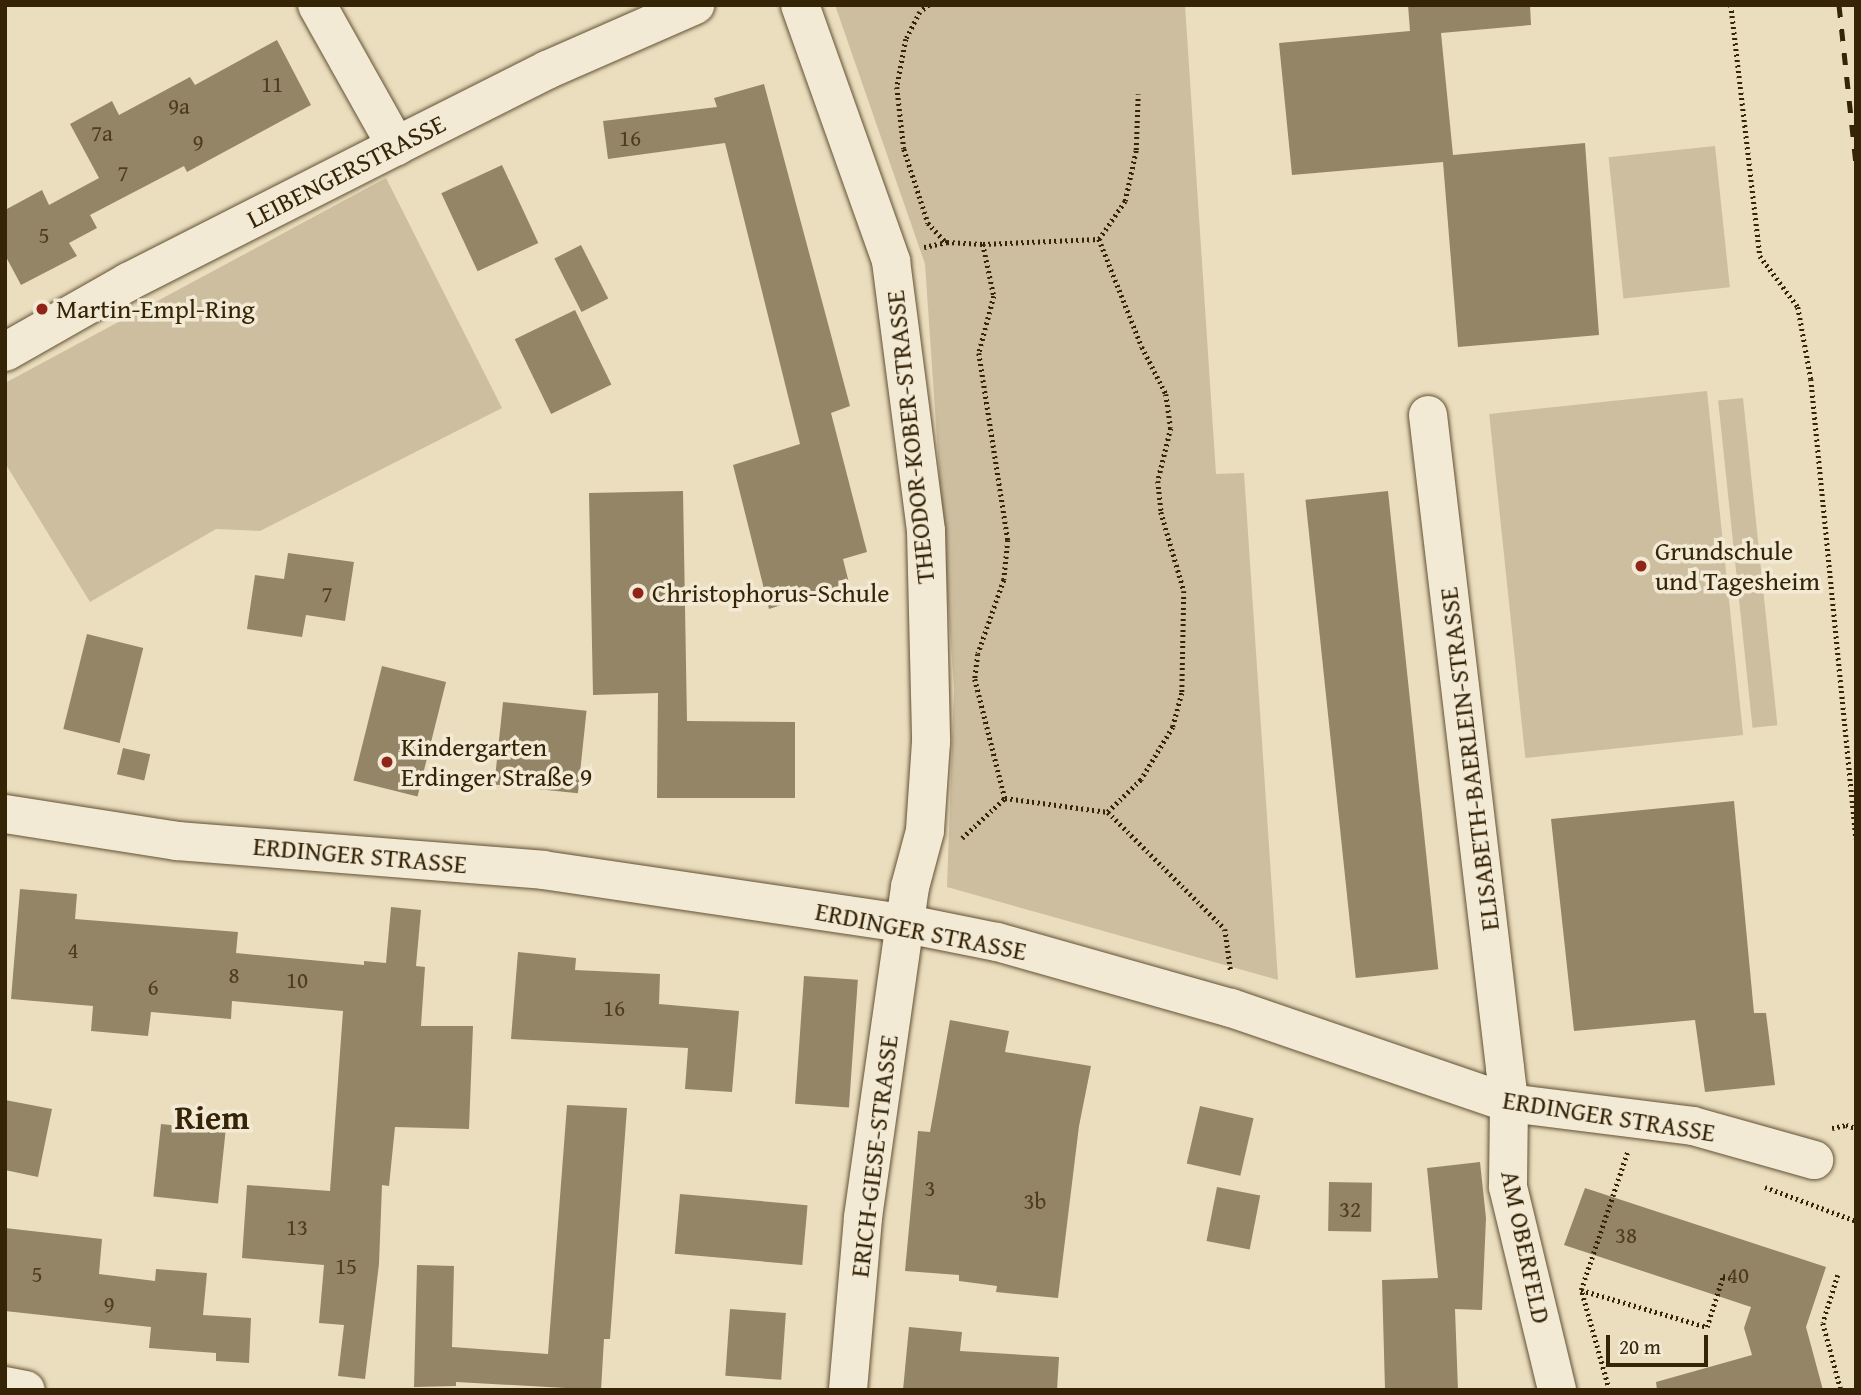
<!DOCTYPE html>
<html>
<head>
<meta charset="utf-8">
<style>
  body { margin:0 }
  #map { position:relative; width:1861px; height:1395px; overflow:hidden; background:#ebdebe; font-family:"Gentium Book Plus",serif }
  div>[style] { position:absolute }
  .green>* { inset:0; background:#ccbe9f; transform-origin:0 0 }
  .building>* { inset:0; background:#948566; transform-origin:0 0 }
  .path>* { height:4.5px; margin-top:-2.25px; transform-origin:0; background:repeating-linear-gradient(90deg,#362407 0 2px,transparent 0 5.5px) }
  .roads { filter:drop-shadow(0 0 2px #635235) drop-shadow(0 0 2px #635235) }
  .minor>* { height:38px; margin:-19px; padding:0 19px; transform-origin:19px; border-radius:19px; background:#f2ead5 }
  .rail>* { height:5px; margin-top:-2.5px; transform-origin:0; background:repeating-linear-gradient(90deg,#362407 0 12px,transparent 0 24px) }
  .dots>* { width:19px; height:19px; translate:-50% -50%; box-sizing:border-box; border:4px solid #f2ead5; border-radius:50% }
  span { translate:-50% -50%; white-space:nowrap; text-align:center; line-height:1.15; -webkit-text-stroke:7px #f2ead5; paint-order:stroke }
  .number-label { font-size:23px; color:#4e3c1f }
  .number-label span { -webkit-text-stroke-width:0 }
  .street-label { font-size:26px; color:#362407 }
  .poi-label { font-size:26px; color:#362407 }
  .left { translate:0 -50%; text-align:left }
  .district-label { font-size:33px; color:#362407; font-weight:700 }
  .frame { position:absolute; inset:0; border:7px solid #362407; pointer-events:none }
  .scale { position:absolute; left:1606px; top:1335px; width:102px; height:32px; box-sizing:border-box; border:4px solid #362407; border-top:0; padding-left:9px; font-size:21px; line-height:24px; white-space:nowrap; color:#362407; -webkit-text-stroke:5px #f2ead5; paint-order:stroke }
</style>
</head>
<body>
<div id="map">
  <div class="green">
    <div style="clip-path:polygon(835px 5px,1185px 5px,1216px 474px,1244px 473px,1278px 980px,947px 887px,954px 689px,925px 264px)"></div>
    <div style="left:1715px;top:146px;width:142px;height:107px;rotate:84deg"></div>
    <div style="clip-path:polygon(386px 178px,502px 408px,260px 531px,216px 529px,90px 602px,5px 463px,5px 383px)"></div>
    <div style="left:1707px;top:391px;width:346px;height:219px;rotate:84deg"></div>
    <div style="left:1743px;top:398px;width:329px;height:25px;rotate:84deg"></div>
  </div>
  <div class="building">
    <div style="clip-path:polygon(1408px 5px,1530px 5px,1531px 25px,1441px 33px,1453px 155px,1585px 143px,1599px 335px,1458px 347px,1443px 162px,1292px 175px,1279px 43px,1410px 31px)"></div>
    <div style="clip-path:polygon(277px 40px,311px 105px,187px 172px,184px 166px,90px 215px,97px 228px,69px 243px,77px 256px,21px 285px,5px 255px,5px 210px,42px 190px,49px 205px,99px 178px,70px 124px,112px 101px,119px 115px,190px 77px,195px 85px)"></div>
    <div style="clip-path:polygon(764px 84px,850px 406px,831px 413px,867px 552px,843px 559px,849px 583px,769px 609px,733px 465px,800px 444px,725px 143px,608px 159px,603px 121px,717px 107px,714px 98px)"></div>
    <div style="left:502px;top:165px;width:86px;height:67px;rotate:65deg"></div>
    <div style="left:581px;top:245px;width:60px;height:30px;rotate:63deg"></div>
    <div style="left:575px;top:310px;width:83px;height:67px;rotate:64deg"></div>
    <div style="clip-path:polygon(683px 491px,687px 721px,795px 722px,795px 798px,657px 798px,658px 693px,593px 695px,589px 493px)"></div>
    <div style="left:1388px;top:491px;width:481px;height:83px;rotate:84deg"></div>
    <div style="clip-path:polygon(288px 553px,354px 562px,345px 621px,306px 615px,302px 637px,247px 629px,255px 575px,284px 579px)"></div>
    <div style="left:87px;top:634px;width:58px;height:98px;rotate:14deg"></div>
    <div style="left:382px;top:666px;width:66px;height:118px;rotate:14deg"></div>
    <div style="left:503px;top:702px;width:84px;height:83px;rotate:6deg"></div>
    <div style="left:123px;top:748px;width:28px;height:27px;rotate:13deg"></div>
    <div style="clip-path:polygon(1734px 801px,1754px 1013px,1766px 1013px,1775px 1085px,1705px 1092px,1695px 1020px,1574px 1031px,1551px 819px)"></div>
    <div style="clip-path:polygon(20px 889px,77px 894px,75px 919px,238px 932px,236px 953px,364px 965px,364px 961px,386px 963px,391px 907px,421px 910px,416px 966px,425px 967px,421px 1026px,473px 1026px,469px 1129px,395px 1127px,389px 1186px,382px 1185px,379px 1264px,365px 1379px,338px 1376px,344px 1325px,319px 1323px,324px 1265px,242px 1258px,247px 1185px,330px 1191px,343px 1011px,232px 1001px,231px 1019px,151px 1012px,148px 1036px,91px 1031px,93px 1006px,11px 999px)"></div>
    <div style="clip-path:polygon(518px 952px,576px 958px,575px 970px,660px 974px,659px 1004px,739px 1011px,732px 1092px,685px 1089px,688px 1048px,511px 1039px)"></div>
    <div style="left:804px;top:976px;width:54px;height:128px;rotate:4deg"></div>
    <div style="clip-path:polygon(950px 1020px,1009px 1031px,1005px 1052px,1091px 1066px,1079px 1126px,1058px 1298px,996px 1292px,997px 1286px,959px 1281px,959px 1275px,905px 1271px,918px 1131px,930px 1132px)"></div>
    <div style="clip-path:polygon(5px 1100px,52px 1109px,38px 1177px,5px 1170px)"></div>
    <div style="clip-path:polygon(567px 1105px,627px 1108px,610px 1339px,604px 1339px,601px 1390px,456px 1382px,456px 1386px,414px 1387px,417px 1265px,454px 1266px,452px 1347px,548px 1354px)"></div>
    <div style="left:1200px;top:1106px;width:55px;height:59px;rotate:13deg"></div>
    <div style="left:161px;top:1124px;width:65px;height:73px;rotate:6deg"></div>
    <div style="clip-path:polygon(1480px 1162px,1486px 1218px,1482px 1310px,1455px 1309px,1458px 1390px,1385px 1390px,1382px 1280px,1438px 1278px,1427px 1168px)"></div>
    <div style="left:1329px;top:1182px;width:43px;height:49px;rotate:1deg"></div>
    <div style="left:1217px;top:1187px;width:44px;height:55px;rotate:11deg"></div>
    <div style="clip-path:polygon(1585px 1188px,1826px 1267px,1806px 1327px,1823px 1390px,1657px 1390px,1656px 1382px,1752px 1355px,1744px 1328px,1751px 1307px,1564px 1245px)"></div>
    <div style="left:680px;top:1194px;width:128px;height:60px;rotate:5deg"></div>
    <div style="clip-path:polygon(5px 1228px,102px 1239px,99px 1274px,155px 1281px,156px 1269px,207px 1273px,203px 1315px,251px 1318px,249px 1363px,216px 1361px,216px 1353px,149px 1348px,151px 1327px,5px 1311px)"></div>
    <div style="left:730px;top:1309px;width:56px;height:67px;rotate:4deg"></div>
    <div style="clip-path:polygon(909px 1327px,962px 1332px,960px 1351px,1059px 1357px,1057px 1390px,903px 1390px)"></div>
  </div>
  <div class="path">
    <div style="left:929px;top:5px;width:11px;rotate:142deg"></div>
    <div style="left:920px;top:12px;width:30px;rotate:117deg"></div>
    <div style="left:906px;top:39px;width:49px;rotate:100.6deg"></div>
    <div style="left:897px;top:87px;width:62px;rotate:83.6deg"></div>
    <div style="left:904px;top:149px;width:78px;rotate:72deg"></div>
    <div style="left:928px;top:223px;width:26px;rotate:47deg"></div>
    <div style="left:1731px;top:5px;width:253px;rotate:83.4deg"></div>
    <div style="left:1760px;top:256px;width:64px;rotate:53.3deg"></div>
    <div style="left:1798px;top:307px;width:73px;rotate:79.8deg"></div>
    <div style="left:1811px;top:379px;width:462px;rotate:84.4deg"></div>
    <div style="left:1099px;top:239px;width:46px;rotate:-55.6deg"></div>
    <div style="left:1125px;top:201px;width:52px;rotate:-77.8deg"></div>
    <div style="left:1136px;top:150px;width:56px;rotate:-88deg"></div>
    <div style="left:983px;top:244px;width:116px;rotate:-2.5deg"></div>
    <div style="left:1099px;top:239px;width:116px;rotate:68.3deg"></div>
    <div style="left:1142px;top:347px;width:53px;rotate:62.9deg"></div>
    <div style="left:1166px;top:394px;width:34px;rotate:82deg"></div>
    <div style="left:1171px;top:428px;width:55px;rotate:103.8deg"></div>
    <div style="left:1158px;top:481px;width:31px;rotate:84deg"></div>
    <div style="left:1161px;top:512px;width:82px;rotate:73.8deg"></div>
    <div style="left:1184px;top:591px;width:102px;rotate:91.1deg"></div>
    <div style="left:1182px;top:693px;width:35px;rotate:105deg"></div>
    <div style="left:1173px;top:727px;width:62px;rotate:121.1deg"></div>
    <div style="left:1141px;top:780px;width:46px;rotate:135.9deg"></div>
    <div style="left:924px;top:247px;width:24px;rotate:-12deg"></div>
    <div style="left:947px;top:242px;width:36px;rotate:3deg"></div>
    <div style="left:983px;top:244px;width:53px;rotate:78.1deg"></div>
    <div style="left:994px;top:296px;width:59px;rotate:104.7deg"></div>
    <div style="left:979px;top:353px;width:189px;rotate:81.2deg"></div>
    <div style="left:1008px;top:540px;width:40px;rotate:95.7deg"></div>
    <div style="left:1004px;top:580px;width:78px;rotate:109.4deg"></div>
    <div style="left:978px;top:654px;width:25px;rotate:97deg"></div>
    <div style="left:975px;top:679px;width:123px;rotate:75.9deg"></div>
    <div style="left:1005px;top:798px;width:104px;rotate:7.7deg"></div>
    <div style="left:1108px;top:812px;width:165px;rotate:45deg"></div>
    <div style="left:1225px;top:929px;width:43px;rotate:82.1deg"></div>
    <div style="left:962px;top:838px;width:59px;rotate:-42.9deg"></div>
    <div style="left:1832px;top:1128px;width:14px;rotate:-12deg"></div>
    <div style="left:1846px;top:1125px;width:10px;rotate:17deg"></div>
    <div style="left:1765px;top:1187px;width:97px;rotate:20.5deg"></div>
    <div style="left:1838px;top:1275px;width:50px;rotate:107.4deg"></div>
    <div style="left:1823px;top:1323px;width:69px;rotate:75deg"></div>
    <div style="left:1581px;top:1290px;width:131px;rotate:16.4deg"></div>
    <div style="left:1707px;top:1327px;width:53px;rotate:-72.6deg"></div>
    <div style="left:1723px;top:1276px;width:12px;rotate:14deg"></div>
    <div style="left:1609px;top:1390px;width:104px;rotate:-105.6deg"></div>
    <div style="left:1581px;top:1290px;width:145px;rotate:-71.4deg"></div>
  </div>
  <div class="roads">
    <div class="minor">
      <div style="left:317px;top:5px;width:162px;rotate:60.7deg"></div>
      <div style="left:800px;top:5px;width:272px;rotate:70.4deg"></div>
      <div style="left:891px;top:261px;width:272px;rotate:82.6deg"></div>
      <div style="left:926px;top:531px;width:211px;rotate:88.6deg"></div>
      <div style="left:931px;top:742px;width:89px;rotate:93.9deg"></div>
      <div style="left:925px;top:831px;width:58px;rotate:105deg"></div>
      <div style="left:910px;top:887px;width:334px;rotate:98.1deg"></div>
      <div style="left:863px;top:1218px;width:173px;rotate:95deg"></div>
      <div style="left:5px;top:352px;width:142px;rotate:-29.6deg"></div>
      <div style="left:128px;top:282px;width:301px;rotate:-26.9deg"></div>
      <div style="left:396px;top:146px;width:169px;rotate:-26.7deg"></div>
      <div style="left:547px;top:70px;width:162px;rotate:-23.7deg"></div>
      <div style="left:1428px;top:415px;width:658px;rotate:83.27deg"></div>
      <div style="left:1505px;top:1068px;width:35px;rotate:83deg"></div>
      <div style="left:1509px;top:1103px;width:84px;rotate:90.7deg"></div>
      <div style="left:1508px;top:1187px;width:209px;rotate:76.4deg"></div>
      <div style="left:5px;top:814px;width:174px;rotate:8.9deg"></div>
      <div style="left:177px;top:841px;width:367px;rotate:4.5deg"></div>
      <div style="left:543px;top:870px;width:368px;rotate:8.4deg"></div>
      <div style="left:907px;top:924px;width:92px;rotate:11.3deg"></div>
      <div style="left:997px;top:942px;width:243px;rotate:15.8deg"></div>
      <div style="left:1231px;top:1008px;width:294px;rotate:18.9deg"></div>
      <div style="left:1509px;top:1103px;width:185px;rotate:7.1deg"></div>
      <div style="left:1693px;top:1126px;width:126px;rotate:15.7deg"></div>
      <div style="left:5px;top:1386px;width:21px;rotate:11deg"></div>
    </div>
  </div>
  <div class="rail">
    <div style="left:1839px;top:5px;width:160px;rotate:83.9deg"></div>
  </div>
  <div class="dots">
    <div style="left:42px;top:309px;background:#8f2418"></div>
    <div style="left:1641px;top:566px;background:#8f2418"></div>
    <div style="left:638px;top:593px;background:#8f2418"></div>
    <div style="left:387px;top:762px;background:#8f2418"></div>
  </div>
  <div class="number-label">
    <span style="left:272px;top:84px">11</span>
    <span style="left:179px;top:106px">9a</span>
    <span style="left:102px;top:133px">7a</span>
    <span style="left:630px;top:138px">16</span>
    <span style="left:198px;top:142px">9</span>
    <span style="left:123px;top:173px">7</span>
    <span style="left:44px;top:235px">5</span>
    <span style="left:327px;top:594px">7</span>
    <span style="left:73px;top:950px">4</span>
    <span style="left:234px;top:975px">8</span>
    <span style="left:297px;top:980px">10</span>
    <span style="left:153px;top:987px">6</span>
    <span style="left:614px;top:1008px">16</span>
    <span style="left:930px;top:1188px">3</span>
    <span style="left:1035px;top:1201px">3b</span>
    <span style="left:1350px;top:1209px">32</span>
    <span style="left:297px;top:1227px">13</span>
    <span style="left:1626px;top:1235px">38</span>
    <span style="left:346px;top:1266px">15</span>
    <span style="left:37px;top:1274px">5</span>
    <span style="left:1738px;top:1275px">40</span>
    <span style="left:109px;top:1304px">9</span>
  </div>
  <div class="street-label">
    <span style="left:346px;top:171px;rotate:-27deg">LEIBENGERSTRASSE</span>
    <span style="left:910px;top:437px;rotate:-96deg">THEODOR-KOBER-STRASSE</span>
    <span style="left:1469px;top:759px;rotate:-97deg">ELISABETH-BAERLEIN-STRASSE</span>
    <span style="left:360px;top:855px;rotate:5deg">ERDINGER STRASSE</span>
    <span style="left:921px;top:931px;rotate:11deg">ERDINGER STRASSE</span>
    <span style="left:1609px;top:1116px;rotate:9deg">ERDINGER STRASSE</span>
    <span style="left:874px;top:1156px;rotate:-83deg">ERICH-GIESE-STRASSE</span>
    <span style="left:1526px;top:1247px;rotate:78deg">AM OBERFELD</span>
  </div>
  <div class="poi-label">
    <span class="left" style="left:56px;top:309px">Martin-Empl-Ring</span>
    <span class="left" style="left:1655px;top:566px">Grundschule<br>und Tagesheim</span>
    <span class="left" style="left:652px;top:593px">Christophorus-Schule</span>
    <span class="left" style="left:401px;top:762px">Kindergarten<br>Erdinger Straße 9</span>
  </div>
  <div class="district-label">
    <span style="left:212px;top:1118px">Riem</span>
  </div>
  <div class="frame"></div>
  <div class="scale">20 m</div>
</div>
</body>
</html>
